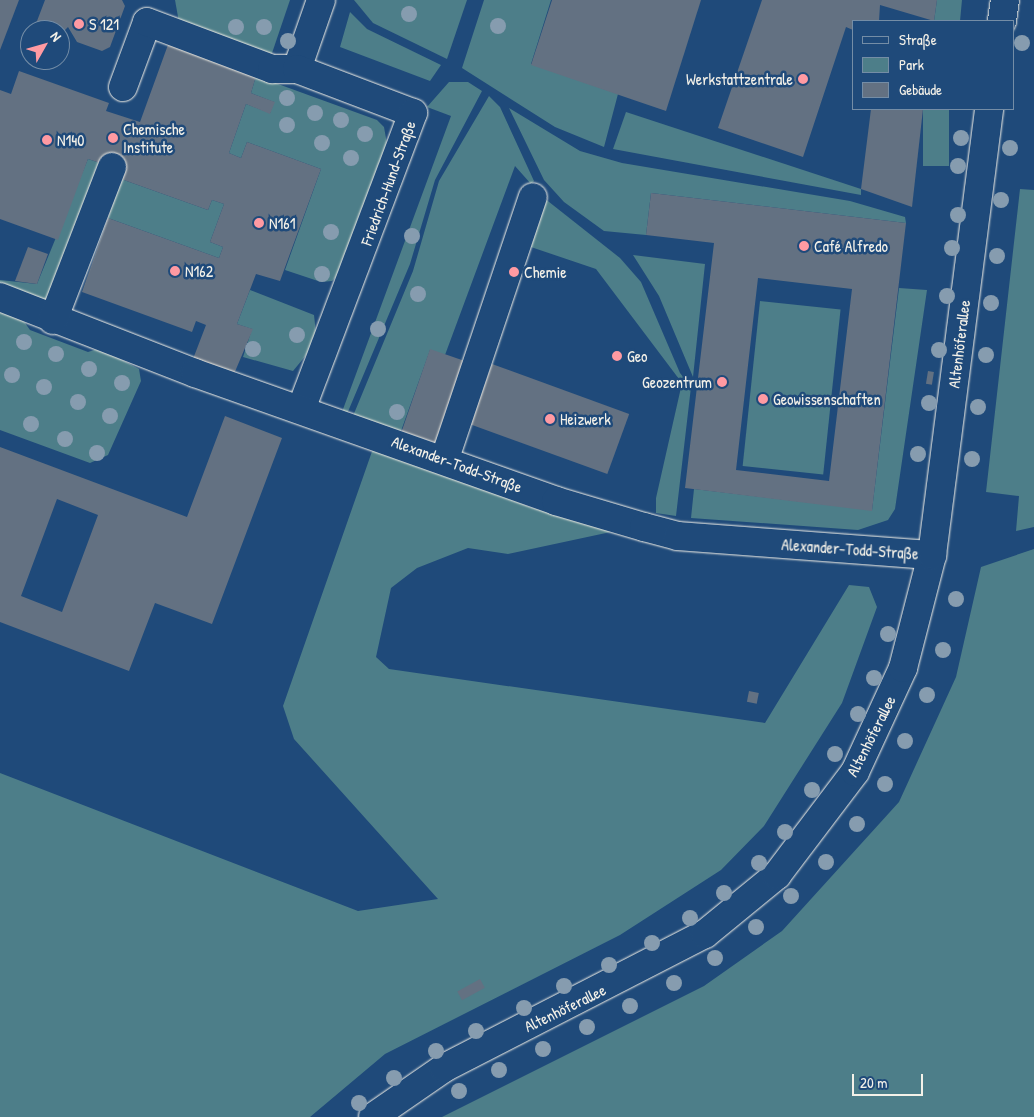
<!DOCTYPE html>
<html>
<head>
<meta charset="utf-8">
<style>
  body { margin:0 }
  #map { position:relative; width:1034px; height:1117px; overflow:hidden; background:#1f4a7a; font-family:"Patrick Hand",sans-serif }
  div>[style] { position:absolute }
  .green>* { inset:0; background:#4d7e89; transform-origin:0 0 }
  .building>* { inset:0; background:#637182; transform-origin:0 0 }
  .roads { filter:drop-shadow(0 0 1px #f4f1e8) drop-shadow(0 0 1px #f4f1e8) }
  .minor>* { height:28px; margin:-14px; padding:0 14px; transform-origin:14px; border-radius:14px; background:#1f4a7a }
  .trees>* { width:16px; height:16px; margin:-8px; border-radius:50%; background:#869caf }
  .dots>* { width:14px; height:14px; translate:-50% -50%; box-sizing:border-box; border:2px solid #1f4a7a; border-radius:50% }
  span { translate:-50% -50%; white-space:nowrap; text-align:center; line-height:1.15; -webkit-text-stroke:5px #1f4a7a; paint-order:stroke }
  .poi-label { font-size:16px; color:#f4f1e8 }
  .left { translate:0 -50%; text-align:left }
  .right { translate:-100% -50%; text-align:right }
  .street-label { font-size:16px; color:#f4f1e8 }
  .legend { position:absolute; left:852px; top:20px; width:162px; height:90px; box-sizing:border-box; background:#1f4a7a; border:1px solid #748da6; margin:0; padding:6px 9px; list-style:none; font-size:15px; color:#f4f1e8 }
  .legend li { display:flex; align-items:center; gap:10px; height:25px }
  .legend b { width:25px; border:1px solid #748da6 }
  .north { position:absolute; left:20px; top:20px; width:50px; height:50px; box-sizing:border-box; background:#1f4a7a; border:1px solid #748da6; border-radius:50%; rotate:52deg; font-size:14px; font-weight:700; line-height:20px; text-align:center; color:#f4f1e8 }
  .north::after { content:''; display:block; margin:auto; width:18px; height:22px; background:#ff9aa2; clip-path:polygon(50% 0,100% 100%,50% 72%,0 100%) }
  .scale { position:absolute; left:852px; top:1074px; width:71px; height:22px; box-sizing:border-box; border:2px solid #f4f1e8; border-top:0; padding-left:6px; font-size:15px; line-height:18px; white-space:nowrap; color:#f4f1e8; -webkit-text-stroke:4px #1f4a7a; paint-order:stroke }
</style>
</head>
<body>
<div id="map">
  <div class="green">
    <div style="clip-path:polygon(175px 0,290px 0,270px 59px,180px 28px)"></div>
    <div style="clip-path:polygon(354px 0,467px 0,447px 59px,373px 23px)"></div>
    <div style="clip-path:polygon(484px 0,551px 0,531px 64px,618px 94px,604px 147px,555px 127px,462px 68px)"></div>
    <div style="clip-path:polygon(937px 0,962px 0,960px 21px,934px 21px)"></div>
    <div style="clip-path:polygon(350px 12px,367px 29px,441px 65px,430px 81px,340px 47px)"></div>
    <div style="clip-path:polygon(256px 76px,377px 120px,384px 127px,387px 144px,340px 273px,332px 281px,321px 282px,285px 270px,321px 169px,247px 142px,241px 158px,229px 153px,246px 104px,270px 113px,274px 102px,251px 93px)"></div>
    <div style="clip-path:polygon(449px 82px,468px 82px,482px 91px,435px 180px,410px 264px,347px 414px,342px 412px,451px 116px,427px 107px)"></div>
    <div style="clip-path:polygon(489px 96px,500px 107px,534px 181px,531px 184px,515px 166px,445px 355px,430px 350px,401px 431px,353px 416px,413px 271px,439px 181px)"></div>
    <div style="clip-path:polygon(509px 108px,580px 151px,622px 163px,850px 201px,905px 217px,906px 223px,651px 193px,646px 235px,604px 231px,564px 202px,544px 180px)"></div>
    <div style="left:923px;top:109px;width:26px;height:57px"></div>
    <div style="clip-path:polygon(626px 112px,861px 189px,861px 195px,613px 149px)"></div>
    <div style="clip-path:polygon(88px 159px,106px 165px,50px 305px,0 289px,0 280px,37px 284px)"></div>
    <div style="clip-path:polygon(121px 179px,208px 210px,212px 200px,224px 204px,210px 242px,223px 247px,219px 258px,108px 218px)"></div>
    <div style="clip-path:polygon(1020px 189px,1034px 190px,1034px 527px,1016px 531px,1019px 496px,986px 492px)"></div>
    <div style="clip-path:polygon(539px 194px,620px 258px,641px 282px,680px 373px,691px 387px,676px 516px,656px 513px,656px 498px,682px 383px,596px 269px,522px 244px)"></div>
    <div style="clip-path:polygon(633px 255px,705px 264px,693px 377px,659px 296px)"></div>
    <div style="clip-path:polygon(899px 288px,927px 290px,895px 509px,888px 520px,858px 530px,691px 518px,694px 489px,872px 510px)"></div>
    <div style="clip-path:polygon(250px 290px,314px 315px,317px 342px,293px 371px,243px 357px,252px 329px,237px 324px)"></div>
    <div style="left:760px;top:301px;width:81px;height:166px;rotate:6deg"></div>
    <div style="clip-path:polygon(0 312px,23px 320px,30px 330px,88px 352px,100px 348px,139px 369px,141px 381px,108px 455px,90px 463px,0 430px)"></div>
    <div style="clip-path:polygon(376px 440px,529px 507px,620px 530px,508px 554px,468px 548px,417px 568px,391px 588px,376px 657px,389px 669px,765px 723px,849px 585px,869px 587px,877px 607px,842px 703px,764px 826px,721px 870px,620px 935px,385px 1054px,310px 1117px,0 1117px,0 773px,358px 911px,438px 899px,294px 739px,283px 706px)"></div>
    <div style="clip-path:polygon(1034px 549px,1034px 1117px,442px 1117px,704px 986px,782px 931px,899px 802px,956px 677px,981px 567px)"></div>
  </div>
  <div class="building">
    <div style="clip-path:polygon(0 0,19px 0,0 50px)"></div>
    <div style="clip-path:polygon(45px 0,122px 0,125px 6px,110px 47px,102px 51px,77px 42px,68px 27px,60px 35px,60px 30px,41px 30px,37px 21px)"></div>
    <div style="clip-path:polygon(552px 0,701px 0,666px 111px,531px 65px)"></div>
    <div style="clip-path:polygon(762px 0,937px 0,934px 21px,880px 5px,879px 21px,853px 21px,853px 30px,846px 27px,803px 157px,718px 128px)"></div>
    <div style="clip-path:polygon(169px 42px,257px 73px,251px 93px,275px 102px,270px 114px,246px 104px,229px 153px,241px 158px,247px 142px,321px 169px,280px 281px,256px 274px,237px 324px,253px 329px,234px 374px,193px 359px,206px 325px,196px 321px,192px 332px,82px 292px,108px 218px,219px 258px,223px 247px,210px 242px,224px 204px,212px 200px,208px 210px,121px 179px,112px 167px,88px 159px,58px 240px,0 219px,0 90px,11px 94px,19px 71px,109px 103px,106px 111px,140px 122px)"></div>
    <div style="clip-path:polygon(871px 109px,923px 109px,912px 207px,861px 189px)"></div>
    <div style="clip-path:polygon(evenodd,651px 193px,906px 223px,872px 511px,685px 488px,714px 243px,646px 235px,651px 193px,758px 278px,852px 289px,829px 481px,736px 470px,758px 278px)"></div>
    <div style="clip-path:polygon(28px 247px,48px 254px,37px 284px,15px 281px)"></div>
    <div style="left:430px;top:349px;width:39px;height:87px;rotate:19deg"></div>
    <div style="left:492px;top:364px;width:146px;height:64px;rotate:20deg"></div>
    <div style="left:928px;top:371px;width:6px;height:13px;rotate:9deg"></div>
    <div style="clip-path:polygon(evenodd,225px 416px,282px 438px,212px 624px,155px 603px,129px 671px,0 622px,0 447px,187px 517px,225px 416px,57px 499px,98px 515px,62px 612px,21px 596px,57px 499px)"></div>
    <div style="left:749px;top:691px;width:10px;height:11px;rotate:11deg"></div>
    <div style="left:480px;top:979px;width:10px;height:26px;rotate:61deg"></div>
  </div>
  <div class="roads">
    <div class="minor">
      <div style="left:1002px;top:21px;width:21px;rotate:-82deg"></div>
      <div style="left:297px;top:69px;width:73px;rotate:-70.8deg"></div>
      <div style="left:123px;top:87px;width:69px;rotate:-69.7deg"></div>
      <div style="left:147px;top:22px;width:134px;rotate:20.6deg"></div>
      <div style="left:272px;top:69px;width:25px"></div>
      <div style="left:297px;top:69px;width:124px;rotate:20.8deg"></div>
      <div style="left:413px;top:113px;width:317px;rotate:110.7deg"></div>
      <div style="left:0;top:297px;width:209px;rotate:21.3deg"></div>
      <div style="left:195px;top:373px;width:383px;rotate:19.5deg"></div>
      <div style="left:556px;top:501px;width:92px;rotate:16.5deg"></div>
      <div style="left:644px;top:527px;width:35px;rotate:15deg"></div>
      <div style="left:678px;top:536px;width:255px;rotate:4.3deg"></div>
      <div style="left:53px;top:320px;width:164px;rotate:-68.9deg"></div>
      <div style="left:445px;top:458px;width:275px;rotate:-71.4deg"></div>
      <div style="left:373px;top:1117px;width:86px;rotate:-34.6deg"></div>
      <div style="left:444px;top:1068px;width:293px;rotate:-27.2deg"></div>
      <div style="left:705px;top:934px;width:93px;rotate:-39.3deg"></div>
      <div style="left:777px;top:875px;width:129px;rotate:-52.9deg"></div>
      <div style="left:855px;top:772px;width:115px;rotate:-65.2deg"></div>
      <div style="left:903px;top:668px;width:117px;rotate:-75.6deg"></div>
      <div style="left:932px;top:555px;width:450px;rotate:-82.7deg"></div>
    </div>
  </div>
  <div class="trees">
    <div style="left:409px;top:14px"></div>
    <div style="left:498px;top:26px"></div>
    <div style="left:236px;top:27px"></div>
    <div style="left:264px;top:27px"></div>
    <div style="left:288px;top:41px"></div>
    <div style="left:1022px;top:43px"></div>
    <div style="left:287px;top:98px"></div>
    <div style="left:315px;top:113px"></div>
    <div style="left:341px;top:120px"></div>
    <div style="left:287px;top:125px"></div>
    <div style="left:365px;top:134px"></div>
    <div style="left:961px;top:138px"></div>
    <div style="left:322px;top:143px"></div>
    <div style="left:1010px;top:148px"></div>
    <div style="left:351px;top:158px"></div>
    <div style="left:958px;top:166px"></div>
    <div style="left:1001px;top:200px"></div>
    <div style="left:958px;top:215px"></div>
    <div style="left:331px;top:232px"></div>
    <div style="left:412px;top:236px"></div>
    <div style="left:952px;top:248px"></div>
    <div style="left:997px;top:256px"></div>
    <div style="left:322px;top:274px"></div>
    <div style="left:418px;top:294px"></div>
    <div style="left:947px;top:296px"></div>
    <div style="left:991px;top:303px"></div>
    <div style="left:378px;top:329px"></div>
    <div style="left:297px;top:335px"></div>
    <div style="left:24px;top:342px"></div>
    <div style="left:253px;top:349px"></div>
    <div style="left:939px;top:350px"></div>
    <div style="left:56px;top:354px"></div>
    <div style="left:986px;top:355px"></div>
    <div style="left:89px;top:369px"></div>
    <div style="left:12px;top:375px"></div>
    <div style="left:122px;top:383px"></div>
    <div style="left:44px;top:387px"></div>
    <div style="left:78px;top:402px"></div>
    <div style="left:929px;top:403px"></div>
    <div style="left:978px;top:407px"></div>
    <div style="left:397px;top:412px"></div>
    <div style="left:110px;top:416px"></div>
    <div style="left:31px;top:424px"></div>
    <div style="left:65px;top:439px"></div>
    <div style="left:97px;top:453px"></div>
    <div style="left:918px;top:454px"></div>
    <div style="left:972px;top:459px"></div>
    <div style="left:956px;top:599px"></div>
    <div style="left:888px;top:634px"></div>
    <div style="left:943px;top:650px"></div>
    <div style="left:874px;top:678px"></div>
    <div style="left:927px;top:695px"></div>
    <div style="left:858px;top:714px"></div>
    <div style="left:905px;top:741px"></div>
    <div style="left:835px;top:754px"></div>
    <div style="left:885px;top:784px"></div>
    <div style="left:812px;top:790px"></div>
    <div style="left:857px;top:824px"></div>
    <div style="left:785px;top:832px"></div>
    <div style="left:826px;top:862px"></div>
    <div style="left:759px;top:863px"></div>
    <div style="left:724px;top:893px"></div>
    <div style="left:791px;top:896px"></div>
    <div style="left:690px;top:918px"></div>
    <div style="left:756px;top:927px"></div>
    <div style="left:652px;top:943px"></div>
    <div style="left:715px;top:958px"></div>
    <div style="left:609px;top:965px"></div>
    <div style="left:674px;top:983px"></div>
    <div style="left:564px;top:986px"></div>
    <div style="left:630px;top:1006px"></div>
    <div style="left:524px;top:1008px"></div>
    <div style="left:587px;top:1027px"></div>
    <div style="left:476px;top:1031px"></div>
    <div style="left:543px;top:1049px"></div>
    <div style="left:436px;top:1051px"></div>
    <div style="left:499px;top:1070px"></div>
    <div style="left:394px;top:1078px"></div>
    <div style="left:459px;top:1091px"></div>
    <div style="left:359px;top:1103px"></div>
  </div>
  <div class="dots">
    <div style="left:79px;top:24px;background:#ff9aa2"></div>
    <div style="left:803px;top:79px;background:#ff9aa2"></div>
    <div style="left:113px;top:138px;background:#ff9aa2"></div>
    <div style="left:47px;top:140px;background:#ff9aa2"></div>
    <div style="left:259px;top:223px;background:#ff9aa2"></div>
    <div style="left:804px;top:246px;background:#ff9aa2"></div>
    <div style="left:175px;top:271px;background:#ff9aa2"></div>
    <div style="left:514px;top:272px;background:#ff9aa2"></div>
    <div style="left:617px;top:356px;background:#ff9aa2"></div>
    <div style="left:722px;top:382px;background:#ff9aa2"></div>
    <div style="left:763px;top:399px;background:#ff9aa2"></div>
    <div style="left:550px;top:419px;background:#ff9aa2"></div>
  </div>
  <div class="poi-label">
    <span class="left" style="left:89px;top:24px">S 121</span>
    <span class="right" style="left:793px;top:79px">Werkstattzentrale</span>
    <span class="left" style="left:123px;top:138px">Chemische<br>Institute</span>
    <span class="left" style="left:57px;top:140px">N140</span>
    <span class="left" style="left:269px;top:223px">N161</span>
    <span class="left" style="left:814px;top:246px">Café Alfredo</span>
    <span class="left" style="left:185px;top:271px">N162</span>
    <span class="left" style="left:524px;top:272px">Chemie</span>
    <span class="left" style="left:627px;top:356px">Geo</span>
    <span class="right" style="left:712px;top:382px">Geozentrum</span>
    <span class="left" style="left:773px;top:399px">Geowissenschaften</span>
    <span class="left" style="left:560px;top:419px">Heizwerk</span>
  </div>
  <div class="street-label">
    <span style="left:388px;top:183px;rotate:-70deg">Friedrich-Hund-Straße</span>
    <span style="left:959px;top:344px;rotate:-83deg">Altenhöferallee</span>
    <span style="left:457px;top:464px;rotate:20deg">Alexander-Todd-Straße</span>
    <span style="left:850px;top:549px;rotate:4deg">Alexander-Todd-Straße</span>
    <span style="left:871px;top:736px;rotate:-63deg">Altenhöferallee</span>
    <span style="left:565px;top:1008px;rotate:-26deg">Altenhöferallee</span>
  </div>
  <ul class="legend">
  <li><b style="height:6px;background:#1f4a7a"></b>Straße</li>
  <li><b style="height:14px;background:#4d7e89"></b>Park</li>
  <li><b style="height:14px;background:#637182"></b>Gebäude</li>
  </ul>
  <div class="north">N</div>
  <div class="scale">20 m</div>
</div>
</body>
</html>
